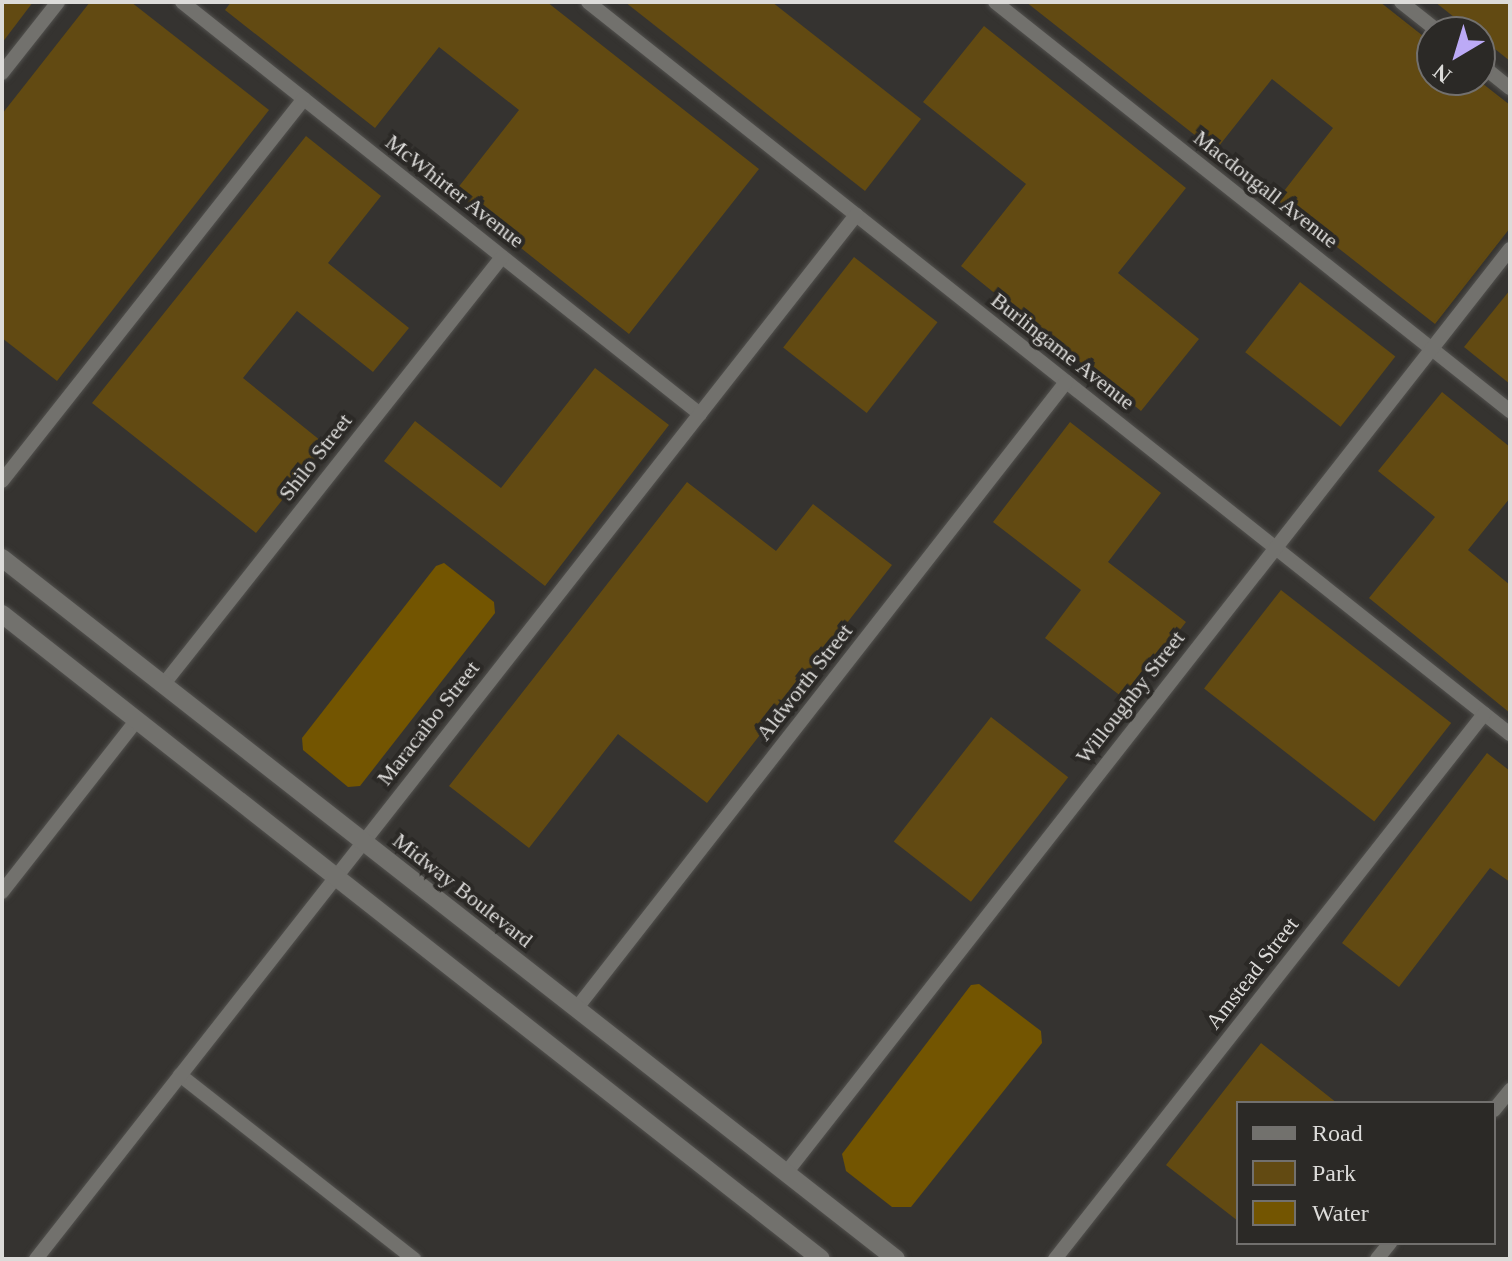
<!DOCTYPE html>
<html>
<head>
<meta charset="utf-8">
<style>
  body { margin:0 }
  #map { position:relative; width:1512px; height:1261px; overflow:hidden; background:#353330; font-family:"Times New Roman",serif }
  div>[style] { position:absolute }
  .green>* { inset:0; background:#624a12; transform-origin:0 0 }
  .water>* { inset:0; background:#735501 }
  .roads { filter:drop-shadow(0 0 2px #52514e) drop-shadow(0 0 2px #52514e) }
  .minor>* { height:14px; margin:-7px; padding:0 7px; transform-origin:7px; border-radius:7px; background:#72716d }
  .tertiary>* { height:18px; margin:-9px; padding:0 9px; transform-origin:9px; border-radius:9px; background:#72716d }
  span { translate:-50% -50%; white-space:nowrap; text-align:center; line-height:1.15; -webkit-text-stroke:8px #2b2926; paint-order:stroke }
  .street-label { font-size:22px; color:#dcdbd9 }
  .frame { position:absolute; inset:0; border:4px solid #dcdbd9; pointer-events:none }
  .legend { position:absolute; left:1236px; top:1101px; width:260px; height:144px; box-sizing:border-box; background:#2b2926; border:2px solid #72706e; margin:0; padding:10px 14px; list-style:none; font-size:24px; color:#dcdbd9 }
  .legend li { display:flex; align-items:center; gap:16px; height:40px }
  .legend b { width:40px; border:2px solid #72706e }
  .north { position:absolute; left:1416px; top:16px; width:80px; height:80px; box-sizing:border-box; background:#2b2926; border:2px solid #72706e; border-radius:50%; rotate:218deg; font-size:22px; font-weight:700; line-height:32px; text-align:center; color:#dcdbd9 }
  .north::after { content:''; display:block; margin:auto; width:28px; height:36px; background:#bcaaf6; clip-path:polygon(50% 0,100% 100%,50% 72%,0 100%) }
</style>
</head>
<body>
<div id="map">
  <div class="green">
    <div style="clip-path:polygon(2px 2px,33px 2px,2px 43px)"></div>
    <div style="clip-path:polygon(90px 2px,131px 2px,269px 110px,57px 381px,2px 338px,2px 114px)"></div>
    <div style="clip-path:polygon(231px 2px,547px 2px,759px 169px,629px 334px,453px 194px,519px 110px,439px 47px,375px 128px,225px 10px)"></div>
    <div style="clip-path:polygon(625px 2px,772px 2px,921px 119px,865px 191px)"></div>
    <div style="clip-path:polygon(1026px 2px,1380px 2px,1432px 43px,1432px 80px,1478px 80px,1510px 105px,1510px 228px,1435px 324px,1277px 200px,1333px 128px,1272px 79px,1215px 151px)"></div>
    <div style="clip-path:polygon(1435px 2px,1510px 2px,1510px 61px,1480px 37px,1480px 32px,1473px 32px)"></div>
    <div style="clip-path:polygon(984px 26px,1186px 188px,1118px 273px,1199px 339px,1141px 411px,961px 266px,1026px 184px,923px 102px)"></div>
    <div style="clip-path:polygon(306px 136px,381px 196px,328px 263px,409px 328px,373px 372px,297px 311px,243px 378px,326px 445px,256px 533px,92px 403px)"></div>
    <div style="left:854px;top:257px;width:106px;height:115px;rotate:38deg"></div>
    <div style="left:1300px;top:282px;width:121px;height:89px;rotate:38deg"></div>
    <div style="clip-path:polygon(1510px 290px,1510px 384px,1464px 347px)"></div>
    <div style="clip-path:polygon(595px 368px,669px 425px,545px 586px,384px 461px,415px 421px,501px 488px)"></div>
    <div style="clip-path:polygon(1442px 392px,1510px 447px,1510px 498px,1468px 550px,1510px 585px,1510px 713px,1369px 598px,1435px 517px,1378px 471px)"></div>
    <div style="clip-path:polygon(1070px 422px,1161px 493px,1108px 562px,1186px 622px,1126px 700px,1045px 638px,1081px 590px,993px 522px)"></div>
    <div style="clip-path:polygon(687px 482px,776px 551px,813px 504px,892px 565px,707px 803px,618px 734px,529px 848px,449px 786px)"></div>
    <div style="left:1281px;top:590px;width:216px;height:125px;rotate:38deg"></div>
    <div style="left:991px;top:717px;width:98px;height:158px;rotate:38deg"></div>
    <div style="clip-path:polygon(1487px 753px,1510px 771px,1510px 882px,1490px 868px,1399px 987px,1342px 943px)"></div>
    <div style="clip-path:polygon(1261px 1043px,1337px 1103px,1238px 1103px,1238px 1221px,1166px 1165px)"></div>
  </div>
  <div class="water">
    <div style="clip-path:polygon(444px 563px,494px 602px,495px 613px,360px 786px,348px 787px,303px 750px,302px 738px,436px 566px)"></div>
    <div style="clip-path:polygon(979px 984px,1041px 1031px,1042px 1043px,911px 1207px,892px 1207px,846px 1171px,842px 1154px,971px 985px)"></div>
  </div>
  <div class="roads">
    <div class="minor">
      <div style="left:182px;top:2px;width:662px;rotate:38.5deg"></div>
      <div style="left:588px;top:2px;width:1177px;rotate:38.45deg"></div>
      <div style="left:995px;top:2px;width:658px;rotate:38.46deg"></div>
      <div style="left:1401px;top:2px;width:48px;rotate:38.3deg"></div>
      <div style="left:1480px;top:64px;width:38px;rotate:39deg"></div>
      <div style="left:2px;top:73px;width:90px;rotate:-51.7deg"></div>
      <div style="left:2px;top:481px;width:487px;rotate:-51.7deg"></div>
      <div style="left:163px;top:685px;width:546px;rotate:-51.62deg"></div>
      <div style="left:2px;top:892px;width:219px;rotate:-51.9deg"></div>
      <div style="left:576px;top:1009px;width:796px;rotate:-51.99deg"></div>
      <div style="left:180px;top:1075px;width:298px;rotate:38.2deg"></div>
      <div style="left:1494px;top:1110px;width:26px;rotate:-51deg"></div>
      <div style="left:786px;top:1173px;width:1174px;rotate:-51.92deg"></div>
      <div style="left:36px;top:1259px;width:1328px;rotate:-51.85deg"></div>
      <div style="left:1055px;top:1259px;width:694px;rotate:-51.79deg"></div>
      <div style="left:1377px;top:1259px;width:21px;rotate:-51deg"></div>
    </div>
    <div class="tertiary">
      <div style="left:2px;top:558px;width:1136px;rotate:38.1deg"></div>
      <div style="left:2px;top:614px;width:1042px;rotate:38.22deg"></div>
    </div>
  </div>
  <div class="street-label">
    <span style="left:1266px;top:189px;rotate:38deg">Macdougall Avenue</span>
    <span style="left:455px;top:191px;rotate:38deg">McWhirter Avenue</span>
    <span style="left:1063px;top:351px;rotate:38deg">Burlingame Avenue</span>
    <span style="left:315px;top:457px;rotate:-52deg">Shilo Street</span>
    <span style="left:804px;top:682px;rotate:-52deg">Aldworth Street</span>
    <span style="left:1130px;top:697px;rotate:-52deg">Willoughby Street</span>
    <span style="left:428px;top:723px;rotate:-52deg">Maracaibo Street</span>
    <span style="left:463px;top:890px;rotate:38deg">Midway Boulevard</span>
    <span style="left:1252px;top:973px;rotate:-52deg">Amstead Street</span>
  </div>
  <div class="frame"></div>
  <ul class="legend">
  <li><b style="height:10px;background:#72716d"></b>Road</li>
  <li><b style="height:22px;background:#624a12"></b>Park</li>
  <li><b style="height:22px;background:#735501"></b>Water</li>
  </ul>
  <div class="north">N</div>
</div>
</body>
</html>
